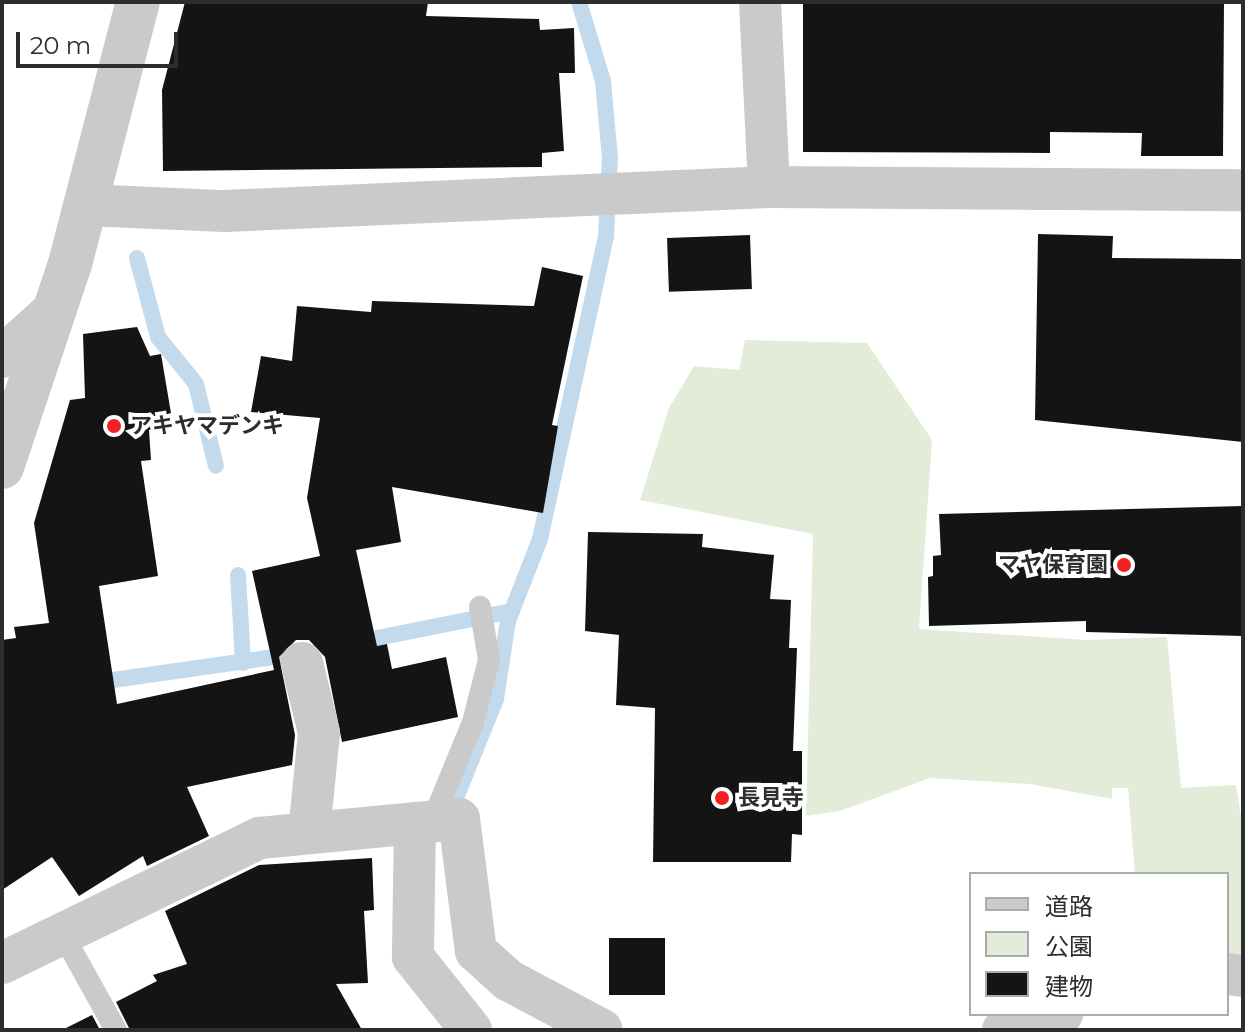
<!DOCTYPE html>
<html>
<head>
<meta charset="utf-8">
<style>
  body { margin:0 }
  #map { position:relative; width:1245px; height:1032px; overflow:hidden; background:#fff; font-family:Montserrat,"Noto Sans JP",sans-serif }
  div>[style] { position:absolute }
  .green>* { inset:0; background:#e2ecd8 }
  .stream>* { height:16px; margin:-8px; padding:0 8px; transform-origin:8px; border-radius:8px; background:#c3daed }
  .building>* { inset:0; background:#141414; transform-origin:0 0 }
  .service>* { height:22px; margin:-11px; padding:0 11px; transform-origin:11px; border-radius:11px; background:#cacaca }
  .minor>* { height:42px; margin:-21px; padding:0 21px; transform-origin:21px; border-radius:21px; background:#cacaca }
  .tertiary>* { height:44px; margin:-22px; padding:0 22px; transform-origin:22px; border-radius:22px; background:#cacaca }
  .dots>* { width:22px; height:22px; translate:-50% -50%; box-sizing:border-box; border:4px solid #fff; border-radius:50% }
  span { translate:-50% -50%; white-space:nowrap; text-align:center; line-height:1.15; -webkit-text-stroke:8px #fff; paint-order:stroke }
  .poi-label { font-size:22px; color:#2d2d2d; font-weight:700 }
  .left { translate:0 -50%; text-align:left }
  .right { translate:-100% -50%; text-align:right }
  .frame { position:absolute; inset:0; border:4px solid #2d2d2d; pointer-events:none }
  .legend { position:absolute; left:969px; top:872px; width:260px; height:144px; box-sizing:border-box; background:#fff; border:2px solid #ababab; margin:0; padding:10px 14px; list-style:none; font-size:24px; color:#2d2d2d }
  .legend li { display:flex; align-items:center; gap:16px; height:40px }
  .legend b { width:40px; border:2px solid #ababab }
  .scale { position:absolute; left:16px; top:32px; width:162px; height:36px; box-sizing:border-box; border:4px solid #2d2d2d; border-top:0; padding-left:10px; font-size:24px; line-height:28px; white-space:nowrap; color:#2d2d2d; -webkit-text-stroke:6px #fff; paint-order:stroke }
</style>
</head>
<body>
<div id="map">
  <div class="green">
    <div style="clip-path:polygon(745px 340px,867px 343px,932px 440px,919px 629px,1087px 640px,1167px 637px,1181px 788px,1236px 785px,1243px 829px,1243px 958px,1227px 957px,1227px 874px,1135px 874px,1128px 788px,1112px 788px,1112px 799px,1030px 784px,930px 778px,840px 811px,806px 816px,813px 534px,640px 500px,669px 408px,694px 366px,739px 370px)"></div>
  </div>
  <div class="stream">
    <div style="left:137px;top:258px;width:82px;rotate:75.1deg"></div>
    <div style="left:158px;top:337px;width:60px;rotate:51deg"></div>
    <div style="left:196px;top:384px;width:84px;rotate:76.3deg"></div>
    <div style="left:238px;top:575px;width:88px;rotate:86.7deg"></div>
    <div style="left:357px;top:642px;width:158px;rotate:-11.3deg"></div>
    <div style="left:92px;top:683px;width:213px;rotate:-8.1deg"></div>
    <div style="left:454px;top:803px;width:112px;rotate:-68deg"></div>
    <div style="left:496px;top:699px;width:79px;rotate:-81.3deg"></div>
    <div style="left:508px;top:621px;width:88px;rotate:-68.7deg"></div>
    <div style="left:540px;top:539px;width:310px;rotate:-77.7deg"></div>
    <div style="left:606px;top:236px;width:78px;rotate:-87.1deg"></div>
    <div style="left:610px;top:158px;width:77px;rotate:-95.2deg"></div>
    <div style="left:603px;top:81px;width:83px;rotate:-106.9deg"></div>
  </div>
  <div class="building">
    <div style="clip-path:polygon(185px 2px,428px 2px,426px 16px,539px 19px,540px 30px,574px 28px,575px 73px,559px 73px,564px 151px,542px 153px,542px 167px,163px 171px,162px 90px)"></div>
    <div style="clip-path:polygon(803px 2px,1224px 2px,1223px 156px,1141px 156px,1142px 133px,1050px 132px,1050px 153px,803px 152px)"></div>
    <div style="clip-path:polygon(1038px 234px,1113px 236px,1112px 258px,1243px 259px,1243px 442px,1035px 420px)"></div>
    <div style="left:750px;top:235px;width:54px;height:83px;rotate:88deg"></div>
    <div style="clip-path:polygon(542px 267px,583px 276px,552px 425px,558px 426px,543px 513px,392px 487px,401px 542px,356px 550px,377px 646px,387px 644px,392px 669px,446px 657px,458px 717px,342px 742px,325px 657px,309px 640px,296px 640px,279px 657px,295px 735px,292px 765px,187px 787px,209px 836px,147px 866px,143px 856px,79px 896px,52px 857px,2px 890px,2px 640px,16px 638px,14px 627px,49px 623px,34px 523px,70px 400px,85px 398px,83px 334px,137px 327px,150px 356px,161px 354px,173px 425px,149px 430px,151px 460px,141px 461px,158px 576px,99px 586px,117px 704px,274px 670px,252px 571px,320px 556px,307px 498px,320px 418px,251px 412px,261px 356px,292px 361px,297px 306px,371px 312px,372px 301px,534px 306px)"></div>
    <div style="clip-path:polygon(1243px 506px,1243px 636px,1086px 632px,1086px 621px,929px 626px,928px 577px,933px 576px,933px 556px,941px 555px,939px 514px)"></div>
    <div style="clip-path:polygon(588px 532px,703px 534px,702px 547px,774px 555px,770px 599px,791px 600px,789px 648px,797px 648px,793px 751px,802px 751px,802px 835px,792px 834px,791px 862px,653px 862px,655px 708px,616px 705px,619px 635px,585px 631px)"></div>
    <div style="clip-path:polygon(372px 858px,374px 910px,364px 911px,368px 983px,336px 984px,362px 1030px,130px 1030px,116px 1002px,157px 981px,153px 975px,187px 964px,165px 911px,259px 865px)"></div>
    <div style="left:609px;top:938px;width:56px;height:57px"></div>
    <div style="clip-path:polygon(92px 1015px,100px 1030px,62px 1030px)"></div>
  </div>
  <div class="service">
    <div style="left:432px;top:822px;width:108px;rotate:-67.7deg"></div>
    <div style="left:473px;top:722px;width:64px;rotate:-75.5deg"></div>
    <div style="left:489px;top:660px;width:54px;rotate:-99.6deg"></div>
    <div style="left:62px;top:933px;width:111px;rotate:60.9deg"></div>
  </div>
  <div class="minor">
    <div style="left:760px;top:2px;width:185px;rotate:87.2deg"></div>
    <div style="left:85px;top:205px;width:140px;rotate:2.5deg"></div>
    <div style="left:225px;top:211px;width:545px;rotate:-2.53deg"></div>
    <div style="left:769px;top:187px;width:474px;rotate:0.4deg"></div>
    <div style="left:2px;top:357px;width:70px;rotate:-42.1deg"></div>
    <div style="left:302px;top:663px;width:72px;rotate:76.3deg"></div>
    <div style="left:319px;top:733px;width:100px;rotate:95.7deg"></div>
    <div style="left:415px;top:823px;width:134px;rotate:90.9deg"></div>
    <div style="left:413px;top:957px;width:93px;rotate:51.5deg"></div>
    <div style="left:2px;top:963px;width:287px;rotate:-25.9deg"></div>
    <div style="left:260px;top:838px;width:200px;rotate:-5.5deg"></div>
    <div style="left:459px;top:819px;width:133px;rotate:82.7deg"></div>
    <div style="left:476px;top:951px;width:43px;rotate:42.2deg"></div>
    <div style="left:508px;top:980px;width:106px;rotate:28deg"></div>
    <div style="left:1227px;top:974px;width:16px;rotate:7deg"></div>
    <div style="left:1003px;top:1030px;width:37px;rotate:-5deg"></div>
    <div style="left:1040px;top:1027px;width:26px;rotate:-31deg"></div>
  </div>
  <div class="tertiary">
    <div style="left:2px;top:467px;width:214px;rotate:-71.5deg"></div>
    <div style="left:70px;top:264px;width:271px;rotate:-75.5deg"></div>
  </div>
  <div class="dots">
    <div style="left:114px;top:426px;background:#f32023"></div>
    <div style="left:1124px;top:565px;background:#f32023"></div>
    <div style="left:722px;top:798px;background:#f32023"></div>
  </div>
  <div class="poi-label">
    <span class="left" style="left:130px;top:426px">アキヤマデンキ</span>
    <span class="right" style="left:1108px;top:565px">マヤ保育園</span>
    <span class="left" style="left:738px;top:798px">長見寺</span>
  </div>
  <div class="frame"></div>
  <ul class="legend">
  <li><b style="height:10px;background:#cacaca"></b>道路</li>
  <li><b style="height:22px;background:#e2ecd8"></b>公園</li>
  <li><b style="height:22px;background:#141414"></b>建物</li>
  </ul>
  <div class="scale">20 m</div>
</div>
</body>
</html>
